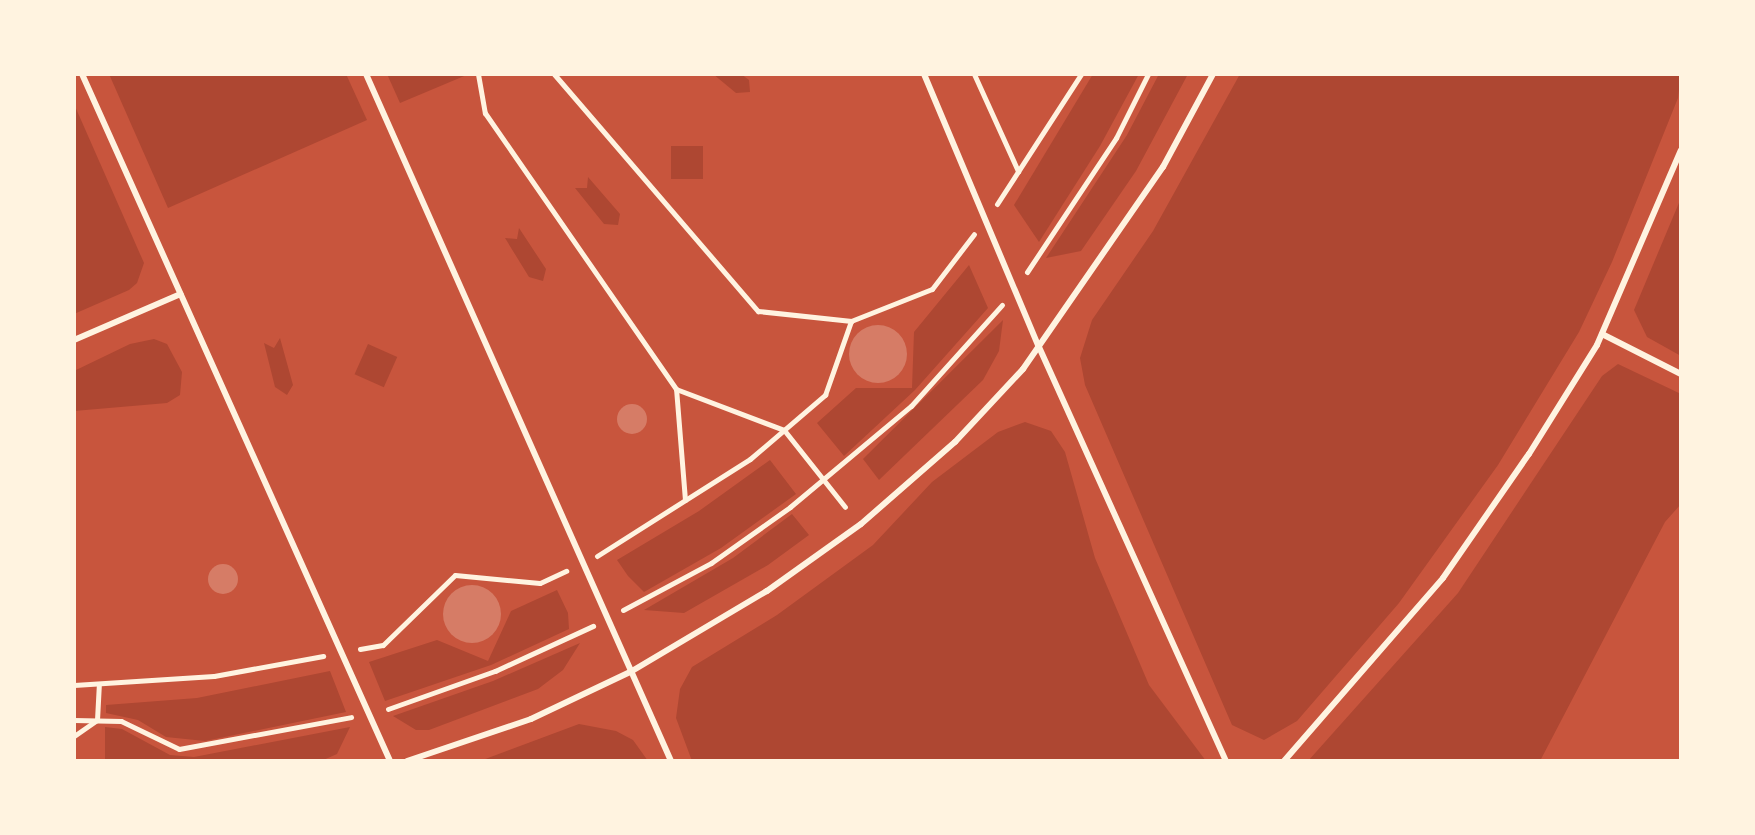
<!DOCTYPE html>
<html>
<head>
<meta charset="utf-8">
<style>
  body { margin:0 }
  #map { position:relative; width:1755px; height:835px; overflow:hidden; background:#c8553d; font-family:"Source Sans 3",sans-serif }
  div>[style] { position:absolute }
  .green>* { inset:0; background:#ae4732; transform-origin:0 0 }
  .building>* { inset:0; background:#d67c66 }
  .round { border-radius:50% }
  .path>* { height:5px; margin:-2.5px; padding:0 2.5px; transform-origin:2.5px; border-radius:2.5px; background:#fff3e0 }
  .service>* { height:6px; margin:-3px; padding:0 3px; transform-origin:3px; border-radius:3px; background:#fff3e0 }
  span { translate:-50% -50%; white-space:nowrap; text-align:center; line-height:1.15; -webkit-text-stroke:8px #fff3e0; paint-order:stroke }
  .frame { position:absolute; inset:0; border:76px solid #fff3e0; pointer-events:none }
</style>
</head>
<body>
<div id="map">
  <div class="green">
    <div style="clip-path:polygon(109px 74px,346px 74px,367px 120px,168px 208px)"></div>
    <div style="clip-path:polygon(387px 74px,469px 74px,400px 103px)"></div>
    <div style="clip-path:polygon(713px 74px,741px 74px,749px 80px,750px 92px,736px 93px)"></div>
    <div style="clip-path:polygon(1093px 74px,1139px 74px,1100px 146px,1039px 242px,1014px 205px)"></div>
    <div style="clip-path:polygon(1159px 74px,1188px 74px,1136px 171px,1081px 251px,1046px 258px,1127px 135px)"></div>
    <div style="clip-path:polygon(1240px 74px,1681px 74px,1678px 98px,1612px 262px,1579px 332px,1498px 465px,1399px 603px,1297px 721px,1264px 740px,1232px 725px,1085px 385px,1080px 358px,1092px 320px,1153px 231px)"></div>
    <div style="clip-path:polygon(74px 104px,144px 263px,137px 283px,129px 290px,74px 314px)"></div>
    <div style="left:671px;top:146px;width:32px;height:33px"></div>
    <div style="clip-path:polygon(588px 177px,620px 214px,618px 225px,604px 224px,575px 188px,587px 188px)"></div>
    <div style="clip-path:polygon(1681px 198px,1681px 356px,1647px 337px,1634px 310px)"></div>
    <div style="clip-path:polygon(519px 228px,546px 269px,543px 281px,529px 277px,505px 238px,517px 239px)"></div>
    <div style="clip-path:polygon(969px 265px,988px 308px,915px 390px,844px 456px,817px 423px,856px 388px,912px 388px,914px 332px)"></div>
    <div style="clip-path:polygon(1003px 320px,999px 351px,983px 380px,879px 480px,863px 459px)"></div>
    <div style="clip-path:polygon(280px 338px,293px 385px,287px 395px,275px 387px,264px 343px,274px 348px)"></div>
    <div style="clip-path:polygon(154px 339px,167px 344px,182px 372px,180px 395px,167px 403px,74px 411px,74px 371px,130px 344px)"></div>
    <div style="left:368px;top:344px;width:32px;height:33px;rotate:24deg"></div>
    <div style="clip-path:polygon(1618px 364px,1681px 394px,1681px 504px,1665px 522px,1540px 761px,1308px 761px,1458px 593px,1602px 376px)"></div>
    <div style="clip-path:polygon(1025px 422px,1051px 431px,1065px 452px,1095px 558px,1149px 685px,1206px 761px,692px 761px,676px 718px,680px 689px,692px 667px,777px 615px,873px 545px,932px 482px,998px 432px)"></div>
    <div style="clip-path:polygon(770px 460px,796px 494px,721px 548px,644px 592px,628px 576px,617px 560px,699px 511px)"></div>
    <div style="clip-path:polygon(792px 514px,809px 535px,768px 565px,684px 613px,644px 610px,733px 558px)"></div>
    <div style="clip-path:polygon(557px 590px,568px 613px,569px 629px,491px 665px,385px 701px,369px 662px,437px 640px,488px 661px,511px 611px)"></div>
    <div style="clip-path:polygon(580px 643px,563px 670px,538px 689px,429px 730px,416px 730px,393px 716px,493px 681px)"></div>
    <div style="clip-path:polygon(330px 671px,346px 712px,205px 741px,166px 737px,138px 720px,106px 713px,106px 705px,197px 698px)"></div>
    <div style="clip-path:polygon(579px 724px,616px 731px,633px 740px,648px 761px,480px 761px)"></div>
    <div style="clip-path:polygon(105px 727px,122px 729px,170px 755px,194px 757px,350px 727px,337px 754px,321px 761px,105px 761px)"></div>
  </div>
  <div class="building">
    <div class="round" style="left:849px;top:325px;width:58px;height:58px"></div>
    <div class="round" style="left:617px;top:404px;width:30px;height:30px"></div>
    <div class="round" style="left:208px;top:564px;width:30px;height:30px"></div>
    <div class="round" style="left:443px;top:585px;width:58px;height:58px"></div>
  </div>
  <div class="path">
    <div style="left:478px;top:74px;width:40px;rotate:80deg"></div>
    <div style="left:485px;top:113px;width:336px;rotate:55.3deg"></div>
    <div style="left:554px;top:74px;width:313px;rotate:49.3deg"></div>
    <div style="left:758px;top:311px;width:94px;rotate:6.1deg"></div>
    <div style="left:974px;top:74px;width:107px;rotate:65.6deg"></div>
    <div style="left:997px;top:204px;width:155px;rotate:-57.1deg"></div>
    <div style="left:1027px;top:272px;width:161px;rotate:-56.4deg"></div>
    <div style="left:1116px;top:138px;width:72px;rotate:-63.4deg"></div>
    <div style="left:685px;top:500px;width:111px;rotate:-94.6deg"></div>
    <div style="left:676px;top:389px;width:116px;rotate:20.8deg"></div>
    <div style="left:784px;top:430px;width:98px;rotate:51.6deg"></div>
    <div style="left:597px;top:556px;width:181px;rotate:-32.4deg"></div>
    <div style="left:750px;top:459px;width:99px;rotate:-40.5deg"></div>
    <div style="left:825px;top:395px;width:78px;rotate:-70.6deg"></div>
    <div style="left:851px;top:321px;width:87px;rotate:-21.6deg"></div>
    <div style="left:932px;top:289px;width:69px;rotate:-52.6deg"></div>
    <div style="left:623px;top:610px;width:100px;rotate:-28.1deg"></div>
    <div style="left:711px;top:563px;width:97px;rotate:-35.3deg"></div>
    <div style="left:790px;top:507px;width:158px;rotate:-39.9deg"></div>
    <div style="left:911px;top:406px;width:136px;rotate:-48deg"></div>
    <div style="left:360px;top:649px;width:23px;rotate:-10deg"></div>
    <div style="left:383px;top:645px;width:100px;rotate:-44.2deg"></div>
    <div style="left:455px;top:575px;width:85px;rotate:5.4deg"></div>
    <div style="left:540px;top:583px;width:29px;rotate:-25deg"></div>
    <div style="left:74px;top:685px;width:140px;rotate:-3.7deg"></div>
    <div style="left:214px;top:676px;width:111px;rotate:-10.4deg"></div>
    <div style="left:388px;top:709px;width:114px;rotate:-19.6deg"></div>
    <div style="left:495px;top:671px;width:108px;rotate:-24.7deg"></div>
    <div style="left:74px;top:720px;width:47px;rotate:1.2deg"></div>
    <div style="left:121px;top:721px;width:64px;rotate:25.8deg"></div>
    <div style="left:179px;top:749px;width:175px;rotate:-10.5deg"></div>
    <div style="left:74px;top:736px;width:28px;rotate:-35deg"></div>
    <div style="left:97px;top:720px;width:34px;rotate:-87deg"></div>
  </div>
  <div class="service">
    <div style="left:82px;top:74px;width:753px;rotate:65.85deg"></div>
    <div style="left:366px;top:74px;width:752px;rotate:66.06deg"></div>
    <div style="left:924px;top:74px;width:296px;rotate:67.2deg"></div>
    <div style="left:1039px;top:347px;width:454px;rotate:65.7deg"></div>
    <div style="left:1602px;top:334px;width:89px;rotate:26.9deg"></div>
    <div style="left:74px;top:340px;width:116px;rotate:-23.3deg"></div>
    <div style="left:407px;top:761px;width:131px;rotate:-18.7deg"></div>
    <div style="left:531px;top:719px;width:112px;rotate:-25.4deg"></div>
    <div style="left:632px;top:671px;width:157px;rotate:-30.7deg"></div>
    <div style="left:767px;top:591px;width:115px;rotate:-35.5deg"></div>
    <div style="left:861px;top:524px;width:125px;rotate:-41.1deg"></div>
    <div style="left:955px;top:442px;width:100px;rotate:-47deg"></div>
    <div style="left:1023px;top:369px;width:246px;rotate:-55.3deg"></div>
    <div style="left:1163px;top:167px;width:106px;rotate:-61.7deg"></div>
    <div style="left:1284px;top:761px;width:242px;rotate:-49deg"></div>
    <div style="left:1443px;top:578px;width:151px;rotate:-55.3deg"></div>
    <div style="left:1529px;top:454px;width:128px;rotate:-58deg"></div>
    <div style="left:1597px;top:345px;width:212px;rotate:-66.7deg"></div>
  </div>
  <div class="frame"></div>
</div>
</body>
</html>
